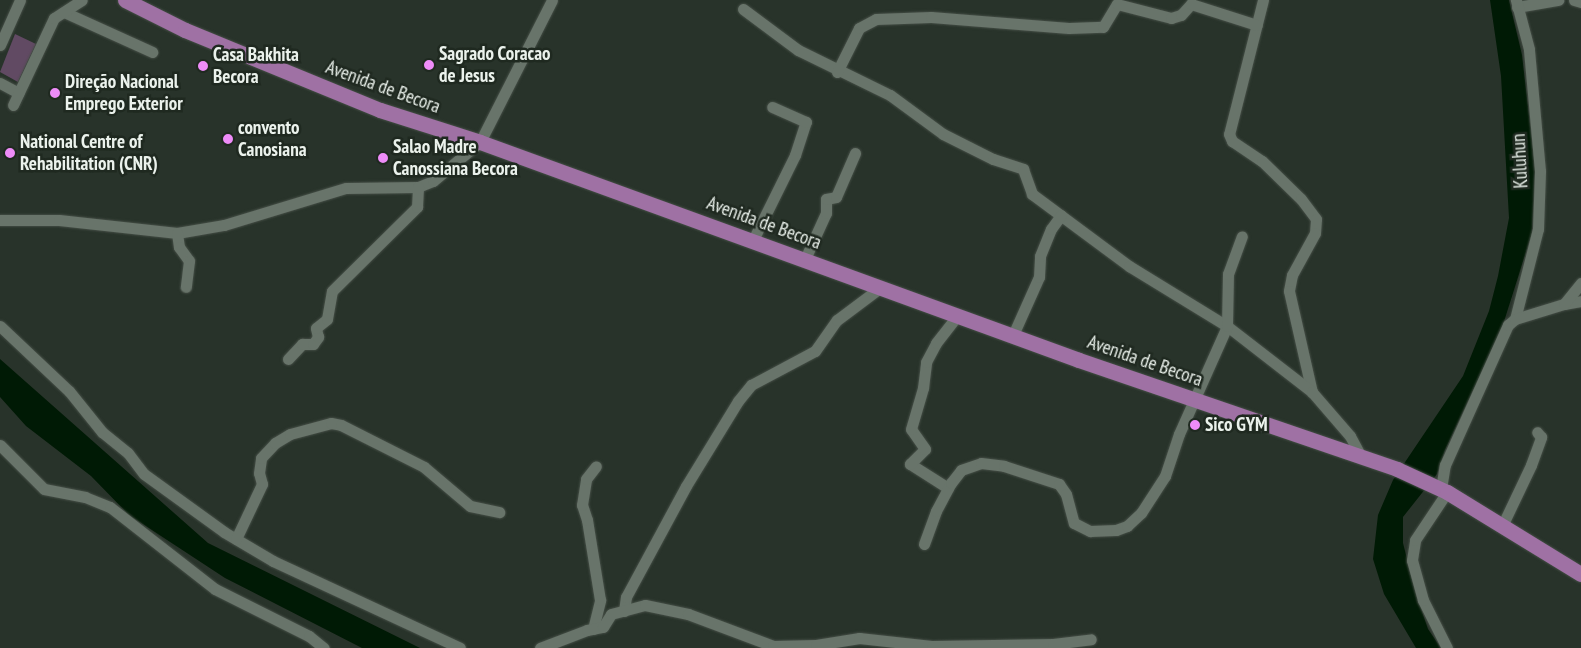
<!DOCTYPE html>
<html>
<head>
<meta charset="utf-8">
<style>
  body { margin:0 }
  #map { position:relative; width:1581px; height:648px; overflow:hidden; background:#28332a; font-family:"PT Sans Narrow",sans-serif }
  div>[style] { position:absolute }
  .green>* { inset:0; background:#614a63 }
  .water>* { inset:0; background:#001a05 }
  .roads { filter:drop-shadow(0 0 1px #454e46) drop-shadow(0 0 1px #454e46) }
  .minor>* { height:11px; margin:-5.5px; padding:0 5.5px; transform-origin:5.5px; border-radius:5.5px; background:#68746a }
  .major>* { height:15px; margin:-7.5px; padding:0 7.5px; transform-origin:7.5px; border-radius:7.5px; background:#9f71a4 }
  .dots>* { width:14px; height:14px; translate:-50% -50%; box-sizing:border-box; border:2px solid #1f2920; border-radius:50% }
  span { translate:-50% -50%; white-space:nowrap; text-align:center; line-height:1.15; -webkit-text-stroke:5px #1f2920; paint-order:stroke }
  .poi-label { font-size:19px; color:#ebf2ec; font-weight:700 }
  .left { translate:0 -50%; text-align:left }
  .street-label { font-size:19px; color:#ebf2ec }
</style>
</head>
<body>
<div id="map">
  <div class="green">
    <div style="clip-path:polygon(15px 34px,36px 44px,18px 82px,0 72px)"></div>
  </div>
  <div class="water">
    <div style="clip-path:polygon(1490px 0,1509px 0,1522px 55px,1535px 167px,1532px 233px,1501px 331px,1445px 450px,1437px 474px,1403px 517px,1403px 543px,1415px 591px,1428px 629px,1441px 648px,1416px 648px,1384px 594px,1373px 559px,1378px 515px,1393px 480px,1463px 376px,1489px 311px,1498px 276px,1509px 218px,1501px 76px)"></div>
    <div style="clip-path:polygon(0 359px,208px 543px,420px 648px,362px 648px,225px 578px,129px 515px,91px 476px,26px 426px,0 397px)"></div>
  </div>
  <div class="roads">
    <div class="minor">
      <div style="left:1263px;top:0;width:138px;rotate:104.2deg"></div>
      <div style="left:1229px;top:134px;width:8px;rotate:67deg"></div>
      <div style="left:1232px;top:141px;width:36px;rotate:34deg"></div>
      <div style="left:1262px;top:161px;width:54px;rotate:44.3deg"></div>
      <div style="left:1301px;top:199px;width:25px;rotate:53deg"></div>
      <div style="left:1316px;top:219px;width:14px;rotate:94deg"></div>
      <div style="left:1315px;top:233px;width:48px;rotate:118.7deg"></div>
      <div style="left:1292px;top:275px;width:16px;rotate:101deg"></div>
      <div style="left:1289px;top:291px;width:104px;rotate:77.2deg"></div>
      <div style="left:1574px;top:0;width:7px;rotate:16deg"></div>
      <div style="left:1517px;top:7px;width:42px;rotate:-9.7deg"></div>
      <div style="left:743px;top:9px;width:69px;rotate:36.7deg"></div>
      <div style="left:798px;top:50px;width:102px;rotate:26.1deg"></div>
      <div style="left:890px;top:95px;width:66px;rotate:36.3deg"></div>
      <div style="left:943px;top:134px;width:56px;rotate:26.6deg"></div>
      <div style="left:993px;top:159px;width:32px;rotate:18deg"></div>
      <div style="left:1023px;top:169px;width:27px;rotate:70deg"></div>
      <div style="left:1032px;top:194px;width:121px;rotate:36.6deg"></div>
      <div style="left:1129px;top:266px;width:115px;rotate:31.5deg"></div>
      <div style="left:1227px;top:326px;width:108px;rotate:37.8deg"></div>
      <div style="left:1312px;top:392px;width:58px;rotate:49.2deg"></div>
      <div style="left:1350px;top:436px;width:24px;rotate:62deg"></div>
      <div style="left:64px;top:12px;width:97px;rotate:24.4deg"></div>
      <div style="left:0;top:45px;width:49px;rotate:-66deg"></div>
      <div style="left:837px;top:72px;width:49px;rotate:-63.4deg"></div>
      <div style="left:859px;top:28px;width:19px;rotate:-28deg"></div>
      <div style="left:876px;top:19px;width:55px;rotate:-2.1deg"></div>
      <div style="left:931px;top:17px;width:138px;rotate:4.6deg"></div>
      <div style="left:1069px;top:28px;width:34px;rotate:-2deg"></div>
      <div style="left:1103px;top:27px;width:27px;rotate:-59deg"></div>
      <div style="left:1117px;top:4px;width:56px;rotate:14.5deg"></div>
      <div style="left:1171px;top:18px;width:10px;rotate:-17deg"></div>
      <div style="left:1181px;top:15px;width:15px;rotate:-48deg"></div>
      <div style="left:1191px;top:4px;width:69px;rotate:17.7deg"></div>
      <div style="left:0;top:83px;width:21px;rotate:28deg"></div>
      <div style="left:13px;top:105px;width:96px;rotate:-64.8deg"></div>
      <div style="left:54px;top:18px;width:33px;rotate:-33deg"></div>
      <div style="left:0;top:220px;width:59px"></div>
      <div style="left:59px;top:220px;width:119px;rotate:6.3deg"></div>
      <div style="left:177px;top:233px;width:48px;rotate:-9.7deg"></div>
      <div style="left:224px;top:225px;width:127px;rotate:-16.9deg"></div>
      <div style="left:346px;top:188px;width:72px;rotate:-0.8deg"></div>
      <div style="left:418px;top:187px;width:16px;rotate:-22deg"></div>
      <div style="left:433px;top:181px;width:61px;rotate:-39.7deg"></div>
      <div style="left:480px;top:142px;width:159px;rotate:-63.1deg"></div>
      <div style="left:177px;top:233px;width:14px;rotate:82deg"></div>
      <div style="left:179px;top:247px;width:17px;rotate:54deg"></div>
      <div style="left:189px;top:261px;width:26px;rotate:97deg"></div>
      <div style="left:753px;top:240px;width:95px;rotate:-63.7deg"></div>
      <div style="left:795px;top:155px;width:35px;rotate:-72deg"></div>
      <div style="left:806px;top:122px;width:37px;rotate:-156deg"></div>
      <div style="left:805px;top:259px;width:51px;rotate:-65.5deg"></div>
      <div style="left:826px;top:213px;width:14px;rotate:-90deg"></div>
      <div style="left:826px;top:199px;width:10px;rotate:-11deg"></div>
      <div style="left:836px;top:197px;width:48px;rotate:-66.6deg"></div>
      <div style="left:1564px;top:304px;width:17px;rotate:-10deg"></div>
      <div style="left:1515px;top:319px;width:93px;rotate:-75.7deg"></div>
      <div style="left:1538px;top:229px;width:58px;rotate:-88deg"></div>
      <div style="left:1540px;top:171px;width:122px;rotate:-95.2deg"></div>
      <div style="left:1529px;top:49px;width:51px;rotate:-104.9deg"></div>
      <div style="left:0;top:326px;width:95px;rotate:43.3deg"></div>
      <div style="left:69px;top:391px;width:53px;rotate:51.2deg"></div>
      <div style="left:102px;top:432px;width:33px;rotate:39deg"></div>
      <div style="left:128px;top:453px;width:26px;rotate:53deg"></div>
      <div style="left:144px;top:474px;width:99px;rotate:35.9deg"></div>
      <div style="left:224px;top:532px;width:57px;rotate:30.6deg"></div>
      <div style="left:273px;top:561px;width:206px;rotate:24.9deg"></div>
      <div style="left:1013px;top:335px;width:64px;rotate:-65.9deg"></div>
      <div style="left:1039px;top:277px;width:21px;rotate:-87deg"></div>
      <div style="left:1040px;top:256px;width:29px;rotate:-68deg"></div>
      <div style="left:1051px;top:229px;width:17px;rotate:-54deg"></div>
      <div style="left:288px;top:359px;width:21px;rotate:-47deg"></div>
      <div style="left:302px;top:344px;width:11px"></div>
      <div style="left:313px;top:344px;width:9px;rotate:-54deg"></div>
      <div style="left:318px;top:337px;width:9px;rotate:-103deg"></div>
      <div style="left:316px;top:328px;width:14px;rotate:-39deg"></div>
      <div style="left:327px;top:319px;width:28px;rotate:-80deg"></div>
      <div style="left:332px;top:291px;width:120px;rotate:-44.7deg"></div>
      <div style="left:417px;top:207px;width:20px;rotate:-87deg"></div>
      <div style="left:0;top:445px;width:62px;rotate:45deg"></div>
      <div style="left:44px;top:489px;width:42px;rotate:11deg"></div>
      <div style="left:85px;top:497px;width:27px;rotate:22deg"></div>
      <div style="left:110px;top:507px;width:133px;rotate:38deg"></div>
      <div style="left:215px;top:589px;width:105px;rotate:26.6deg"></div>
      <div style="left:309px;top:636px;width:19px;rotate:39deg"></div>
      <div style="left:948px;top:488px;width:45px;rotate:-147.7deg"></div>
      <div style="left:910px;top:464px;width:21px;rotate:-45deg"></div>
      <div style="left:925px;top:449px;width:24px;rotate:-125deg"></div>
      <div style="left:911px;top:429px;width:43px;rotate:-73.7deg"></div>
      <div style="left:923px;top:388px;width:26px;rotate:-83deg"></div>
      <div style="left:926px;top:362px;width:21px;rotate:-62deg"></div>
      <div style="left:936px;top:343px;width:36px;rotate:-52deg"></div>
      <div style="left:1441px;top:489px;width:24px;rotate:-81deg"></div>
      <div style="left:1445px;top:465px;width:154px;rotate:-65.8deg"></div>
      <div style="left:1508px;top:325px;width:9px;rotate:-41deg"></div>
      <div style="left:1515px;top:319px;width:51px;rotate:-17deg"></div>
      <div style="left:1564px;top:304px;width:27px;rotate:-51deg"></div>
      <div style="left:1503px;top:524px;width:65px;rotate:-64.6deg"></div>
      <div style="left:1531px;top:465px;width:30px;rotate:-70deg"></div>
      <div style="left:1541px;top:437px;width:6px;rotate:-129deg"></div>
      <div style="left:236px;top:539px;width:61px;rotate:-64.7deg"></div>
      <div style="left:262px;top:484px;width:11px;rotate:-105deg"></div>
      <div style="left:259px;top:473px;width:15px;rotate:-82deg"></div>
      <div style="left:261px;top:458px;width:21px;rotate:-47deg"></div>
      <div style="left:275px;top:443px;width:17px;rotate:-31deg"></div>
      <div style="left:290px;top:434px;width:42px;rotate:-15deg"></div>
      <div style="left:331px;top:423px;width:10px;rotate:11deg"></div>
      <div style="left:341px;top:425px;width:93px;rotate:26.8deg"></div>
      <div style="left:424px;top:467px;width:60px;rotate:40.3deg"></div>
      <div style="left:470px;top:506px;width:30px;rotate:12deg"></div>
      <div style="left:924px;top:544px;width:35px;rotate:-70deg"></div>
      <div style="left:936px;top:511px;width:32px;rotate:-62deg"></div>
      <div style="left:951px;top:483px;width:16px;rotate:-52deg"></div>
      <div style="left:961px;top:470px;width:21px;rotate:-19deg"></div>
      <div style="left:981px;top:463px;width:23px;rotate:7deg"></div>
      <div style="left:1004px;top:466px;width:58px;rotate:18.1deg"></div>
      <div style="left:1059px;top:484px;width:12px;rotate:55deg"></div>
      <div style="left:1066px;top:494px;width:30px;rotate:75deg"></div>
      <div style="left:1074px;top:523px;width:18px;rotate:27deg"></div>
      <div style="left:1090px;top:531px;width:26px;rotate:-2deg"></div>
      <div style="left:1116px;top:530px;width:12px;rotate:-20deg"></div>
      <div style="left:1127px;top:526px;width:19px;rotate:-43deg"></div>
      <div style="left:1141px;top:513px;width:44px;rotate:-57deg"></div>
      <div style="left:1165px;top:476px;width:44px;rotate:-71.6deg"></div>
      <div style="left:1179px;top:434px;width:118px;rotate:-66deg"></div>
      <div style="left:1227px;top:326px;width:52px;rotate:-88.9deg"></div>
      <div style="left:1228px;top:274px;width:40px;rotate:-69.8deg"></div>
      <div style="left:624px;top:611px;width:14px;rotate:-82deg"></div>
      <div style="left:626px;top:597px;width:126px;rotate:-61.6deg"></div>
      <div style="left:686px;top:486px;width:100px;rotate:-58.5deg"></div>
      <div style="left:738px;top:401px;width:21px;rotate:-51deg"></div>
      <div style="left:751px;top:385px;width:72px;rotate:-28deg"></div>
      <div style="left:815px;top:351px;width:38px;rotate:-55deg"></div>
      <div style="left:837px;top:320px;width:55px;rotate:-36.9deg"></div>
      <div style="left:593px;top:629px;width:30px;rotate:-76deg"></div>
      <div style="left:600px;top:600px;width:81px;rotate:-99.2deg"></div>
      <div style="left:587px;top:520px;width:16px;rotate:-108deg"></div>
      <div style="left:582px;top:505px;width:26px;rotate:-81deg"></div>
      <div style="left:586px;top:479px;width:16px;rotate:-52deg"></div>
      <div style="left:540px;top:648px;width:50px;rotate:-21deg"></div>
      <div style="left:587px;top:630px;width:16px;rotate:-11deg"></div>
      <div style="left:603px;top:627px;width:15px;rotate:-58deg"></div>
      <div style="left:611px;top:614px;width:35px;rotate:-15deg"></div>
      <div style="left:645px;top:605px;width:44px;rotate:11.8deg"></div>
      <div style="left:688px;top:614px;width:91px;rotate:20.6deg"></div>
      <div style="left:773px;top:646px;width:43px;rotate:-1.3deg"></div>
      <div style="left:816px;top:645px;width:44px;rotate:-9.2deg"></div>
      <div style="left:859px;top:638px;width:73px;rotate:6.3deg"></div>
      <div style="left:932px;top:646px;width:121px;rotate:-0.9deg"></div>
      <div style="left:1053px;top:644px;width:38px;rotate:-7deg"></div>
      <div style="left:1447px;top:648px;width:54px;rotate:-116.6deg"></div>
      <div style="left:1423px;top:600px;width:41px;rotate:-105.4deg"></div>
      <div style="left:1412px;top:560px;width:20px;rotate:-81deg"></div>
      <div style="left:1415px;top:540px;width:58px;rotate:-56.3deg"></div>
    </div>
    <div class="major">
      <div style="left:125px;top:0;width:67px;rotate:26.6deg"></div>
      <div style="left:185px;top:30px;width:211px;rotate:22.3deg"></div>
      <div style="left:380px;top:110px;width:105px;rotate:17.7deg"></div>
      <div style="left:480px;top:142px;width:637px;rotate:20deg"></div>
      <div style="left:1079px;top:360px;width:336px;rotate:18.9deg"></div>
      <div style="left:1397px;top:469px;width:55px;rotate:24.7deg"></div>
      <div style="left:1447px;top:492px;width:157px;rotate:31.5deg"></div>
    </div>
  </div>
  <div class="dots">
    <div style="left:429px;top:65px;background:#ee8cf8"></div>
    <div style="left:203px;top:66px;background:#ee8cf8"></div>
    <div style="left:55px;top:93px;background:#ee8cf8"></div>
    <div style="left:228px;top:139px;background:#ee8cf8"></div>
    <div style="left:10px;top:153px;background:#ee8cf8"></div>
    <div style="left:383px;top:158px;background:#ee8cf8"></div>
    <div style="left:1195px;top:425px;background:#ee8cf8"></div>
  </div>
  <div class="poi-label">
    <span class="left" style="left:439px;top:65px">Sagrado Coracao<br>de Jesus</span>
    <span class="left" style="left:213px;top:66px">Casa Bakhita<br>Becora</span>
    <span class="left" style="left:65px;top:93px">Direção Nacional<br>Emprego Exterior</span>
    <span class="left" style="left:238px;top:139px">convento<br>Canosiana</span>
    <span class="left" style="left:20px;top:153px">National Centre of<br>Rehabilitation (CNR)</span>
    <span class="left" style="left:393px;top:158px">Salao Madre<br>Canossiana Becora</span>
    <span class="left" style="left:1205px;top:425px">Sico GYM</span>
  </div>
  <div class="street-label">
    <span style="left:383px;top:87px;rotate:20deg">Avenida de Becora</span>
    <span style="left:1520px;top:161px;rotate:-93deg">Kuluhun</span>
    <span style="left:764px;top:223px;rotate:20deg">Avenida de Becora</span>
    <span style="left:1145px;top:361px;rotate:19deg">Avenida de Becora</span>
  </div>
</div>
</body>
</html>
